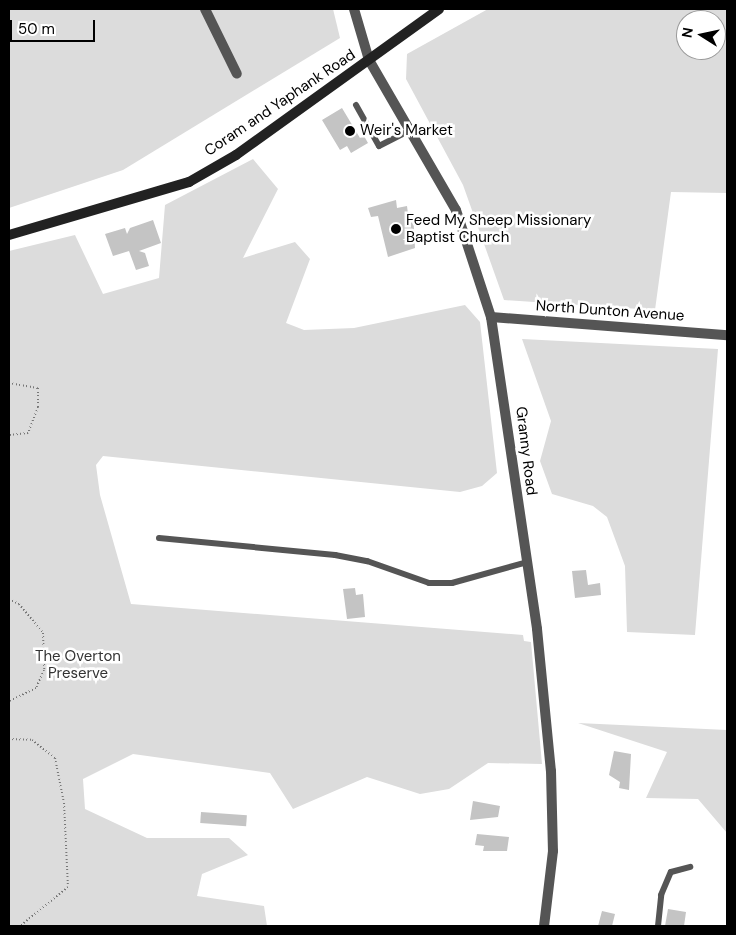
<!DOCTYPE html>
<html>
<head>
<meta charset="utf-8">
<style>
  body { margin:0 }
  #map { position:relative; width:736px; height:935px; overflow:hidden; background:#fff; font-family:"DM Sans",sans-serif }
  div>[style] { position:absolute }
  .green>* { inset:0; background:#dcdcdc }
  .building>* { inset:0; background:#c4c4c4; transform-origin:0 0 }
  .path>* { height:2px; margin-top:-1px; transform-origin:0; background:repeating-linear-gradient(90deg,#777 0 1px,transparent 0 3.5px) }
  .service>* { height:6px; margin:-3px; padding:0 3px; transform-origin:3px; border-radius:3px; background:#555 }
  .minor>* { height:10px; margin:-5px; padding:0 5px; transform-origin:5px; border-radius:5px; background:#555 }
  .tertiary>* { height:10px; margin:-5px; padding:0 5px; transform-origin:5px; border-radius:5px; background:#555 }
  .secondary>* { height:10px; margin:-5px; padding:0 5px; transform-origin:5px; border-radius:5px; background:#222 }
  .dots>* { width:14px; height:14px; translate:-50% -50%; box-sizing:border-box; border:2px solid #fff; border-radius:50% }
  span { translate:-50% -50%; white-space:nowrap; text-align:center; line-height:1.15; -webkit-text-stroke:5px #fff; paint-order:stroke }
  .street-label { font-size:15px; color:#000 }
  .poi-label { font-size:15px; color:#000 }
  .left { translate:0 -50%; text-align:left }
  .park-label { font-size:15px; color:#333 }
  .frame { position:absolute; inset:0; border:10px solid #000; pointer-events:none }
  .north { position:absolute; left:676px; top:10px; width:50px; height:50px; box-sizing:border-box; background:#fff; border:1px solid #999; border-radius:50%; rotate:280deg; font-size:14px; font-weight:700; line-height:20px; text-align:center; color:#000 }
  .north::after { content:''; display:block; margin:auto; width:18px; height:22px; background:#000; clip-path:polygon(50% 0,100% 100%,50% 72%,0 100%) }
  .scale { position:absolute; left:10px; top:20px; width:85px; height:22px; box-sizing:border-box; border:2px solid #000; border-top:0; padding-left:6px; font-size:15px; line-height:18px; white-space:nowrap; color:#000; -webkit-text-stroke:4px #fff; paint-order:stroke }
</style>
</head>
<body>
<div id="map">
  <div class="green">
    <div style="clip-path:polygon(9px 9px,333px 9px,340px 38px,123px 170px,9px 208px)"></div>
    <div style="clip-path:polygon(evenodd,488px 9px,727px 9px,727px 193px,671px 192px,655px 310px,504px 300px,463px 185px,406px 79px,407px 54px,488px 9px,686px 20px,716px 20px,716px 50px,686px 50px,686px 20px)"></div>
    <div style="clip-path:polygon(253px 159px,278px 189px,243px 258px,295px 242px,310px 259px,286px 323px,304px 330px,354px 328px,465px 305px,480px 322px,497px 473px,482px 486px,460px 492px,103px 456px,96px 465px,100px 495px,131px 604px,523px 635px,524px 641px,531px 642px,542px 764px,488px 763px,449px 789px,420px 794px,367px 777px,293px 809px,270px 773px,133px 754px,83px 779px,85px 809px,147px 838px,229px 838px,248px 855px,202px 874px,197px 896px,264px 906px,267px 926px,9px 926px,9px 251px,75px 235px,103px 294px,159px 278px,165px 205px)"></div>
    <div style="clip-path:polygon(522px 339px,718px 349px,695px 635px,627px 632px,625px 566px,607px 517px,593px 506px,552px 494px,540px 461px,551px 421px)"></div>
    <div style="clip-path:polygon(578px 723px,727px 730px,727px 833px,698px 799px,646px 798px,667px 752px)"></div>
  </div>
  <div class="building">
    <div style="clip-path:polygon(342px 108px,360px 138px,364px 136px,368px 143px,351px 153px,347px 146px,340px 150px,322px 120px)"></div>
    <div style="clip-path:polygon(396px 200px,397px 208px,407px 206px,408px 214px,413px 213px,415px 248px,388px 257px,378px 216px,371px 217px,368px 208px)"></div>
    <div style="clip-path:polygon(153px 220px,161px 243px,139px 251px,145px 253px,149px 266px,136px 270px,129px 251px,113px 256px,105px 234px,125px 228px,127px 234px,130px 228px)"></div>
    <div style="clip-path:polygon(586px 570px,588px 585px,600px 583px,601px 595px,575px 598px,572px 571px)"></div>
    <div style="clip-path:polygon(355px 588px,356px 595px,363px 594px,365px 617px,347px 619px,343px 589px)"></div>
    <div style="clip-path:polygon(614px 751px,631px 754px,629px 790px,619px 788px,620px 782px,609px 775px)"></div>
    <div style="clip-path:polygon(473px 801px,500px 806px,498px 817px,470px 820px)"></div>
    <div style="left:201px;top:812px;width:46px;height:11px;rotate:4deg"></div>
    <div style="clip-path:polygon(477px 834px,509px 837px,507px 851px,483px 851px,484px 846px,475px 845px)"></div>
    <div style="clip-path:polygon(668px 909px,686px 912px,684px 926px,665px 926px)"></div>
    <div style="clip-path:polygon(602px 911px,615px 914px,612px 926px,598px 926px)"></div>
  </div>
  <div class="path">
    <div style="left:9px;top:383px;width:29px;rotate:10deg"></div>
    <div style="left:38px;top:388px;width:19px;rotate:90deg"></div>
    <div style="left:38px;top:407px;width:28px;rotate:111deg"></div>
    <div style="left:28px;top:433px;width:19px;rotate:174deg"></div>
    <div style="left:9px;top:599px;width:11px;rotate:27deg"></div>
    <div style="left:19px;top:604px;width:38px;rotate:50deg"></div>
    <div style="left:43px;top:633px;width:37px;rotate:88deg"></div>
    <div style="left:44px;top:670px;width:20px;rotate:114deg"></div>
    <div style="left:36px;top:688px;width:30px;rotate:154deg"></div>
    <div style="left:9px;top:739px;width:23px;rotate:2deg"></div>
    <div style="left:32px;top:740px;width:29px;rotate:38deg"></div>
    <div style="left:55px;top:758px;width:46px;rotate:78.7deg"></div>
    <div style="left:64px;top:803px;width:84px;rotate:87.3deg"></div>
    <div style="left:68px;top:887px;width:62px;rotate:140.9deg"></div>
  </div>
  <div class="service">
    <div style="left:356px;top:105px;width:47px;rotate:60.7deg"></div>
    <div style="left:379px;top:146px;width:34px;rotate:-27deg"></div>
    <div style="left:159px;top:538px;width:177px;rotate:5.5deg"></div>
    <div style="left:335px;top:555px;width:33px;rotate:11deg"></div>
    <div style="left:367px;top:561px;width:66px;rotate:19.5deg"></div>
    <div style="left:429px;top:583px;width:23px"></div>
    <div style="left:452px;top:583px;width:78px;rotate:-15.6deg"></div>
    <div style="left:658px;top:926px;width:31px;rotate:-84deg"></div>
    <div style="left:661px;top:895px;width:25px;rotate:-67deg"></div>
    <div style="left:671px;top:872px;width:20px;rotate:-15deg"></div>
  </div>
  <div class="minor">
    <div style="left:205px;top:9px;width:72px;rotate:63.8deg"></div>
    <div style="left:491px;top:317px;width:237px;rotate:4.4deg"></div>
  </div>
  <div class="tertiary">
    <div style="left:354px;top:9px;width:53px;rotate:73.6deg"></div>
    <div style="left:369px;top:60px;width:173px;rotate:59.9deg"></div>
    <div style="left:456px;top:210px;width:113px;rotate:71.9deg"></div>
    <div style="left:491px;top:317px;width:315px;rotate:81.6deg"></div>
    <div style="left:537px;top:629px;width:143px;rotate:84.4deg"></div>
    <div style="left:551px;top:771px;width:80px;rotate:88.6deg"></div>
    <div style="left:553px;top:851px;width:76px;rotate:96.8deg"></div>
  </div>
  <div class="secondary">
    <div style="left:9px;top:235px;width:188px;rotate:-16.4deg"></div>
    <div style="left:189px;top:182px;width:54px;rotate:-29.9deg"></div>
    <div style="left:236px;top:155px;width:250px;rotate:-35.7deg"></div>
  </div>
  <div class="dots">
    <div style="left:350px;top:131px;background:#000"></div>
    <div style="left:396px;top:229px;background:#000"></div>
  </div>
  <div class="street-label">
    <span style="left:280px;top:103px;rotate:-34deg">Coram and Yaphank Road</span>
    <span style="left:610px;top:311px;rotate:4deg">North Dunton Avenue</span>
    <span style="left:526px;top:451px;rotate:83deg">Granny Road</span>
  </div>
  <div class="poi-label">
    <span class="left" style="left:360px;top:131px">Weir's Market</span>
    <span class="left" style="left:406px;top:229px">Feed My Sheep Missionary<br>Baptist Church</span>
  </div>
  <div class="park-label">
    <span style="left:78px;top:665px">The Overton<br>Preserve</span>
  </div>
  <div class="frame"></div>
  <div class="north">N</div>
  <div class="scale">50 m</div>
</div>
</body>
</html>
